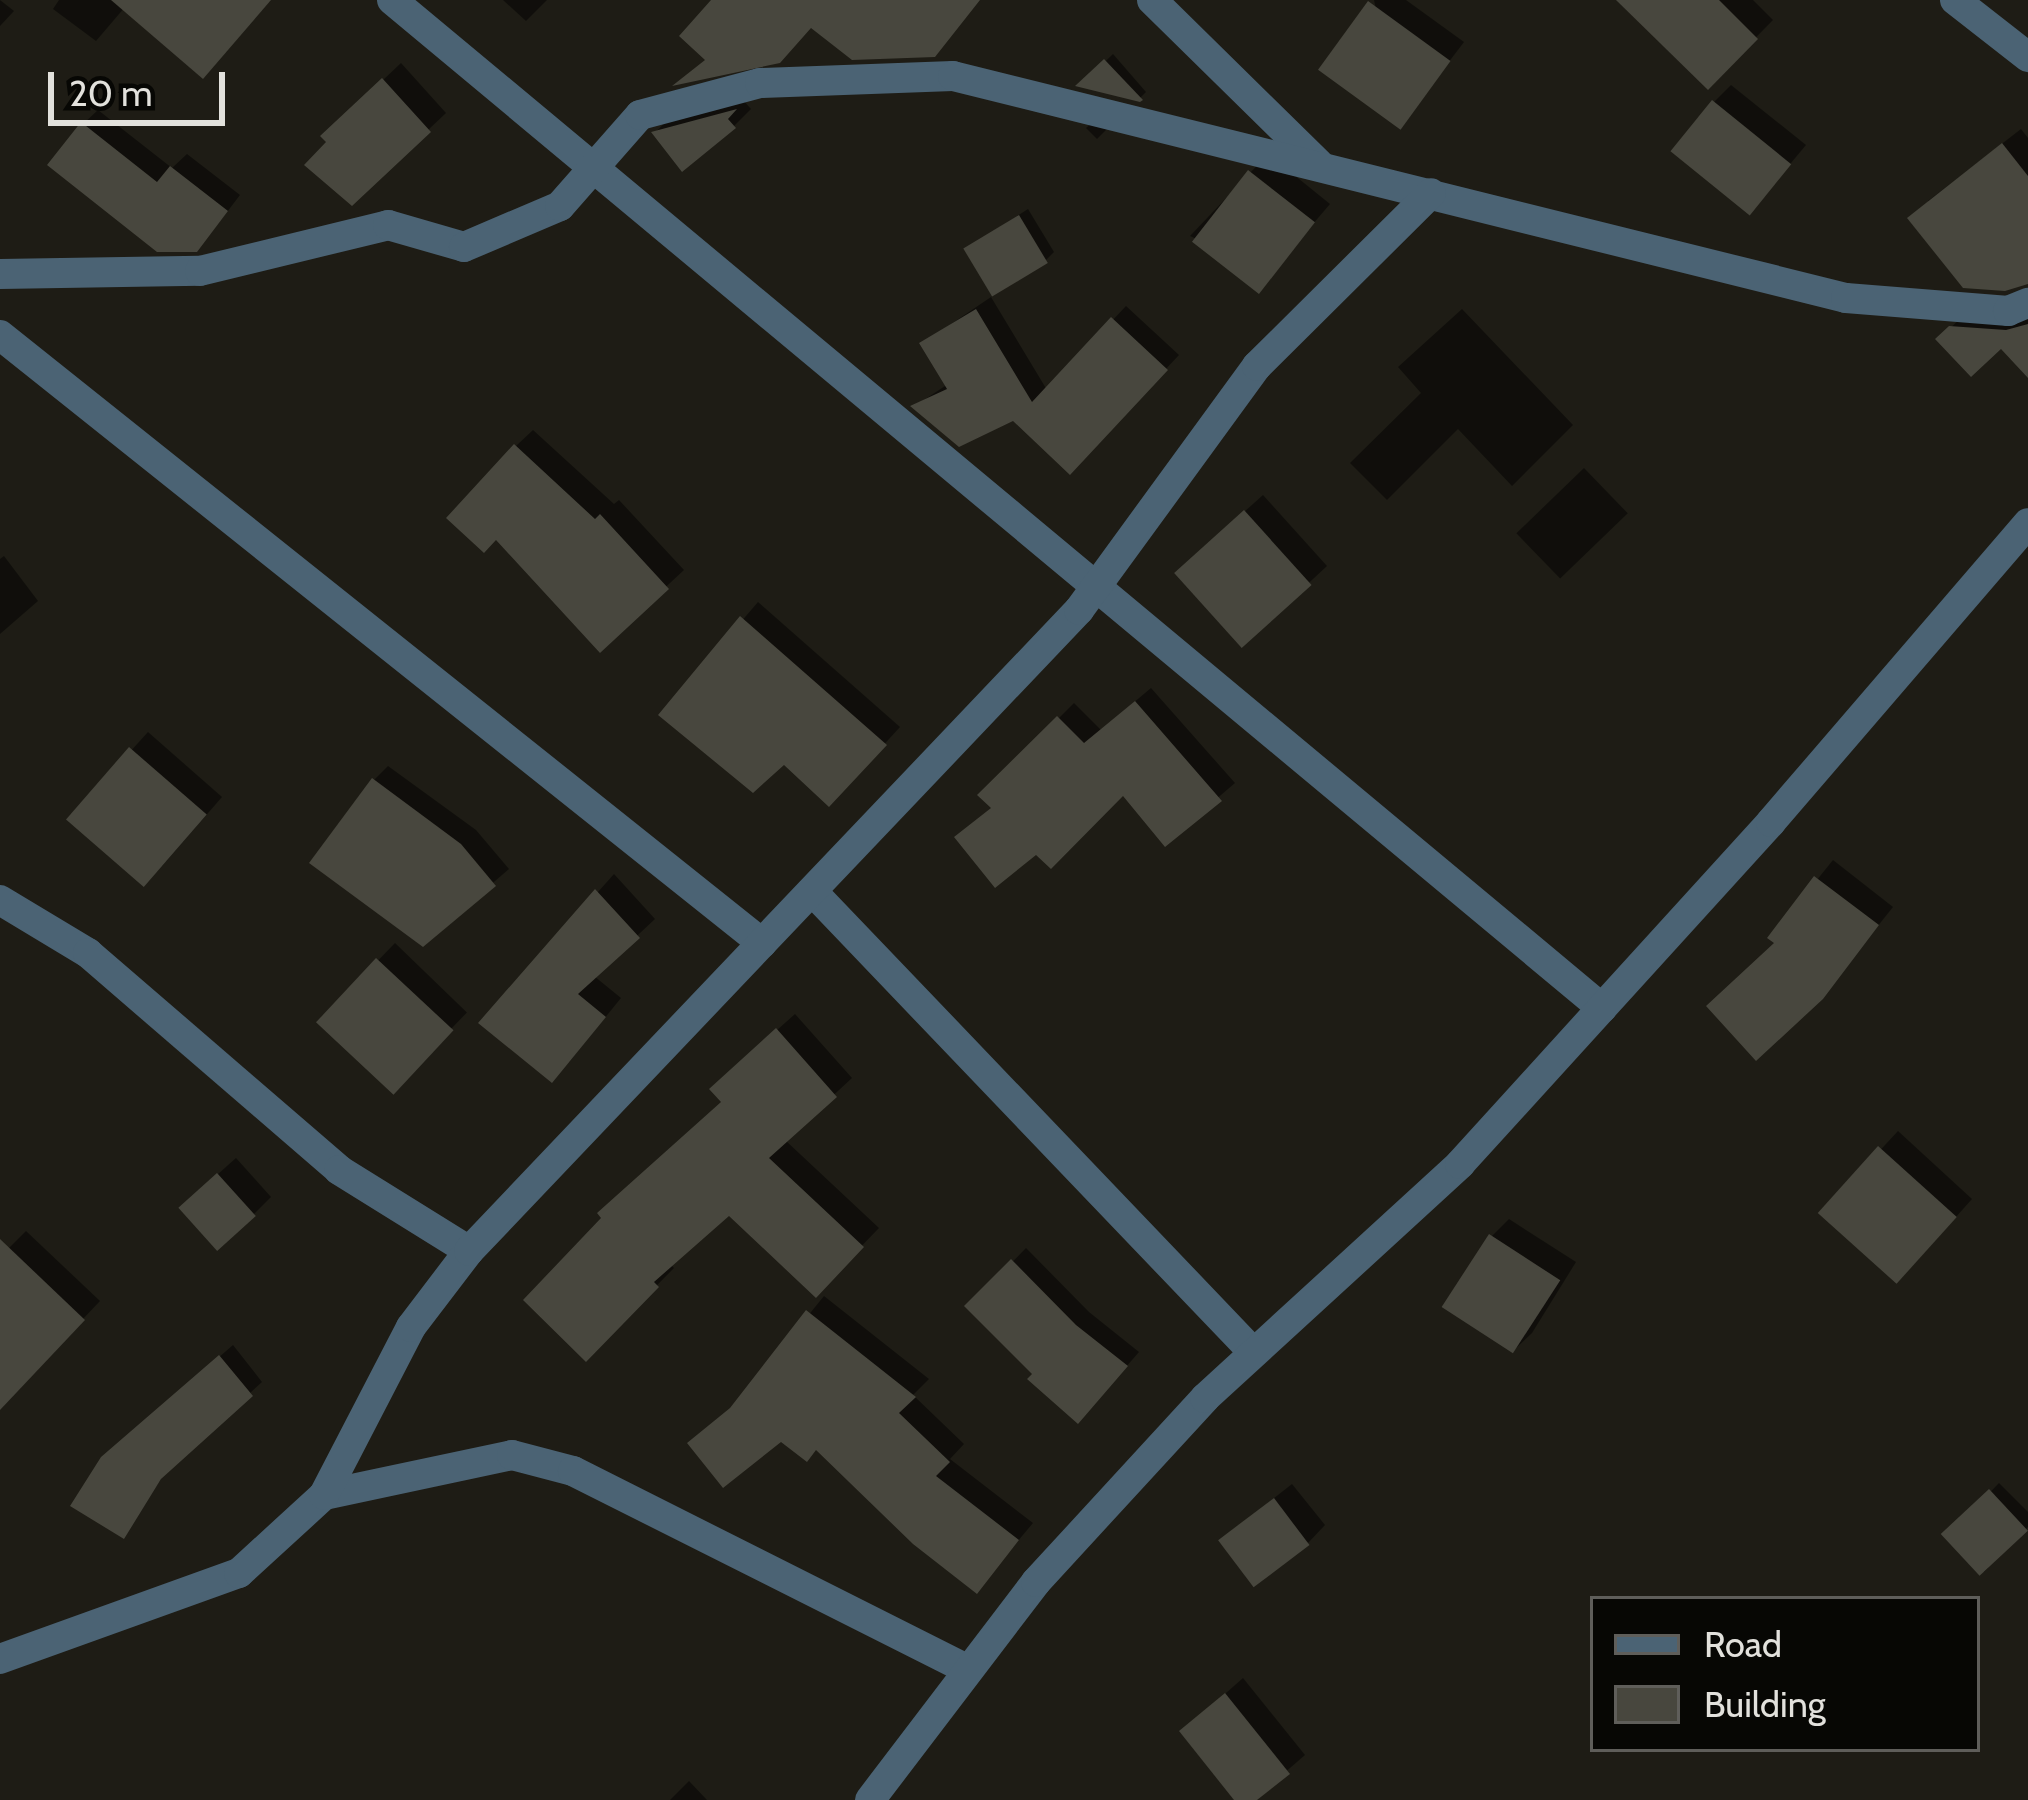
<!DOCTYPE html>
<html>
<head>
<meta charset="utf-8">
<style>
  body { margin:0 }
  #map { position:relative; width:2028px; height:1800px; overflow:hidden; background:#1e1c15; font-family:Cabin,sans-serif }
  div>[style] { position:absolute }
  .shadow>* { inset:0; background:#0007; transform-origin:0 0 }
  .building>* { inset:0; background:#48473e; transform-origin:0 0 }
  .minor>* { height:30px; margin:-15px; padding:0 15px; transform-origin:15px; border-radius:15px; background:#4b6374 }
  span { translate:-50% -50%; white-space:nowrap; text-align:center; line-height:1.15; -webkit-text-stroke:12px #070704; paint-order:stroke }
  .legend { position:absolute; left:1590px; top:1596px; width:390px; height:156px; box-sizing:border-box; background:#070704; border:3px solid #5f5e5a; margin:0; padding:15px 21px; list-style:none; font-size:36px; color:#e2e1dc }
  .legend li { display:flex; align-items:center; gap:24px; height:60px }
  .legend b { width:60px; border:3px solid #5f5e5a }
  .scale { position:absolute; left:48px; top:72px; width:177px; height:54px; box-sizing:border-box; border:6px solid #e2e1dc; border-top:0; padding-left:15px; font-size:36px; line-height:42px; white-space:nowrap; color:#e2e1dc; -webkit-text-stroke:9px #070704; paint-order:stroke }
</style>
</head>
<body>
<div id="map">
  <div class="shadow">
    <div style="clip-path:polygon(0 0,14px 11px,0 26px)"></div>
    <div style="clip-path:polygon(59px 0,131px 0,96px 41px,53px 9px)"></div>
    <div style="clip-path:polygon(503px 0,547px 0,526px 21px)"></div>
    <div style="clip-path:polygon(1374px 0,1406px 0,1464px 42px,1400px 126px)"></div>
    <div style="clip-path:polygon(1661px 0,1753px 0,1773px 20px,1708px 86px)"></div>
    <div style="clip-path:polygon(1113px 54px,1146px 92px,1139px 99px,1081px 85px)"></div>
    <div style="clip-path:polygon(401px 63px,446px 113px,352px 202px,324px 136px)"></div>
    <div style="clip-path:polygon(1731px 85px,1806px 145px,1751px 211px,1714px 102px)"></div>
    <div style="clip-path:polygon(743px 100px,751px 109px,734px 126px,655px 133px,671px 116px)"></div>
    <div style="clip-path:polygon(98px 110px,172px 168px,187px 154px,240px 195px,211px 233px,83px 124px)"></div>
    <div style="clip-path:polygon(1093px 122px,1110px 126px,1097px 139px,1086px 128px)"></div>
    <div style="clip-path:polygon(2021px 129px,2028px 138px,2028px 281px,1928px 201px)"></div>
    <div style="clip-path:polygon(1268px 154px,1330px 204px,1271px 273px,1190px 236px)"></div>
    <div style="clip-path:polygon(1028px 209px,1054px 252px,1046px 260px,967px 248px)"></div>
    <div style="clip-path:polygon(991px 297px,1047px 390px,1126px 306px,1179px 355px,1083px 457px,1014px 418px,915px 406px,948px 384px,923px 343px)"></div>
    <div style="clip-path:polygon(1462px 309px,1573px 425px,1512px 486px,1458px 429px,1387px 500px,1350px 463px,1421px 393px,1398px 367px)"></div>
    <div style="clip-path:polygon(1969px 310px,2028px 313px,2028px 374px,2001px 345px,1939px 339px)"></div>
    <div style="clip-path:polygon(533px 430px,614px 504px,619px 500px,684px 570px,600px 648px,516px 446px)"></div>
    <div style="left:1584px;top:468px;width:63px;height:94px;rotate:46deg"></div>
    <div style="clip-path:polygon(1263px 495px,1327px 566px,1243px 644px,1195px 556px)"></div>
    <div style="clip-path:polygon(4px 556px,38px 601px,0 634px,0 559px)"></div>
    <div style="clip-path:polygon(758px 602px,900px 727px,845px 787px,662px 714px)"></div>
    <div style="clip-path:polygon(1151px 688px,1235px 783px,1165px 843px,1123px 792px,993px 807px,982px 795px,1074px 703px,1101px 730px)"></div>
    <div style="clip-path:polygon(148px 732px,222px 797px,162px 866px,70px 818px)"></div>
    <div style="clip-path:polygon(388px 766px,476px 830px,509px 869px,423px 943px,374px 780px)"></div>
    <div style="clip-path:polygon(1833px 860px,1893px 907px,1821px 997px,1771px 937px)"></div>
    <div style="clip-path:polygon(614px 874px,655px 919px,594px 976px,621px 998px,569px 1062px,482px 1022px)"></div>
    <div style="left:395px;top:943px;width:100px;height:109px;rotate:44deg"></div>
    <div style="clip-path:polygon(795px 1014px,852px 1078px,785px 1140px,879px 1228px,816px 1293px,729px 1211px,670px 1264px,674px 1268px,586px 1357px,724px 1101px,730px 1072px)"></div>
    <div style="clip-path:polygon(1898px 1131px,1972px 1199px,1914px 1264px,1822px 1213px)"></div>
    <div style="clip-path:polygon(236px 1158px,271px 1197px,254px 1214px,199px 1191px)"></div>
    <div style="clip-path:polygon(1509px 1219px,1576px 1262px,1532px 1333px,1514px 1350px,1492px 1236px)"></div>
    <div style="clip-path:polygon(26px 1231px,100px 1301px,10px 1396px,0 1387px,0 1257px)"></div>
    <div style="clip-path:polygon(1026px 1248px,1089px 1312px,1139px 1352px,1091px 1407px,1036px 1374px,969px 1306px)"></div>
    <div style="clip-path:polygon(824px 1296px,929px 1379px,913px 1395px,964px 1444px,950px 1459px,1033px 1523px,977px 1590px,817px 1447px,739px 1401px)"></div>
    <div style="clip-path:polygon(233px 1345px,262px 1382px,170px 1466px,123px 1535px,117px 1446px)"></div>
    <div style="clip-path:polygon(1999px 1483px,2028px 1512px,2028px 1527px,1984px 1572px,1948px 1536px)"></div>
    <div style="clip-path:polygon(1292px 1484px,1325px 1525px,1308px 1543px,1240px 1525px)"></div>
    <div style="clip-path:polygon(1243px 1678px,1305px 1755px,1253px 1800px,1238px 1800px,1183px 1731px)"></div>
    <div style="clip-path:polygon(689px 1781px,707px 1800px,670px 1800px)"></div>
  </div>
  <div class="building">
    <div style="clip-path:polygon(111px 0,271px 0,203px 79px)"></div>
    <div style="clip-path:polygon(711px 0,980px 0,935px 57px,852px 60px,811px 28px,780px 63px,672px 86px,705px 60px,679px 36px)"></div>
    <div style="clip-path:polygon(1616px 0,1719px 0,1758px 39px,1708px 90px)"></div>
    <div style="left:1368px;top:1px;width:102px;height:85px;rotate:36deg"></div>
    <div style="clip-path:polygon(1104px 59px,1143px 100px,1140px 102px,1075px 86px)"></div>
    <div style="clip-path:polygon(382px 78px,431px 132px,352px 206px,304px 165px,326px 142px,320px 136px)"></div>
    <div style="left:1712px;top:100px;width:102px;height:66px;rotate:39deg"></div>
    <div style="clip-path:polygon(737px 109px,728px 119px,736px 128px,682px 172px,651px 132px)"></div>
    <div style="clip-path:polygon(81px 122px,157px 182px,170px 166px,228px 211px,197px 252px,157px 252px,47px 165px)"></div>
    <div style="clip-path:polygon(2002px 143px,2028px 176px,2028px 284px,2005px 291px,1963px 288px,1907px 218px)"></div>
    <div style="left:1248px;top:170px;width:85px;height:91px;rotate:38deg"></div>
    <div style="left:1019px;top:215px;width:56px;height:65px;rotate:59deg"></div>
    <div style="clip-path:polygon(976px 309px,1032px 402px,1111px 317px,1168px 370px,1070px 475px,1013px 421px,959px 447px,910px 406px,947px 389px,919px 343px)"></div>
    <div style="clip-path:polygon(2028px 324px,2028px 378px,2001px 349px,1971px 377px,1935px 339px,1949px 326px,2006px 330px)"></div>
    <div style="clip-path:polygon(514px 444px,595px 519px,600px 514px,669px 589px,600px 653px,496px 540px,484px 553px,446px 518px)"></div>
    <div style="left:1244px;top:510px;width:101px;height:94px;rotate:48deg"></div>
    <div style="clip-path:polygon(740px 616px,887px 745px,829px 807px,784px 765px,753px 793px,658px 715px)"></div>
    <div style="clip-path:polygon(1135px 701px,1222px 801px,1165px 847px,1123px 796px,1051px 869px,1036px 855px,995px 888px,954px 837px,991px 808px,977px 795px,1057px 716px,1084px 743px)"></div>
    <div style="left:129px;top:747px;width:103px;height:96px;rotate:41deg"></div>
    <div style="clip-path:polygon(372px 778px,461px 844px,496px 886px,423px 947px,309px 863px)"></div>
    <div style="clip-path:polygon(1814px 876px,1879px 925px,1823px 999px,1756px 1061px,1706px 1006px,1774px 943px,1767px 938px)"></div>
    <div style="clip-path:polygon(595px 889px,640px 938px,578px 994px,606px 1017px,552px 1083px,478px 1023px)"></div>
    <div style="left:376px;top:958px;width:106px;height:88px;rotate:43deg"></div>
    <div style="clip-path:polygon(776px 1028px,837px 1097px,769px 1158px,864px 1247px,816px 1298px,729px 1216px,654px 1282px,659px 1287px,586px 1362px,523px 1300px,601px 1218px,597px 1213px,721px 1102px,709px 1089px)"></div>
    <div style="left:1878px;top:1146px;width:106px;height:90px;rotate:42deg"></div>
    <div style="left:217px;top:1173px;width:58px;height:52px;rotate:48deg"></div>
    <div style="left:1489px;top:1234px;width:85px;height:87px;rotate:33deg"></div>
    <div style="clip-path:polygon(0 1239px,85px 1320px,0 1410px)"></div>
    <div style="clip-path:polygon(1011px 1259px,1076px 1325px,1128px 1366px,1078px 1424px,1027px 1379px,1032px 1374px,964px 1306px)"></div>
    <div style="clip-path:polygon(806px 1310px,916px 1397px,899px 1413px,950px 1462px,936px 1476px,1019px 1540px,977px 1594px,913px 1544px,816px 1450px,807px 1462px,781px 1442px,723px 1488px,687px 1443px,730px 1408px)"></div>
    <div style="clip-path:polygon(219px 1355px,253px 1396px,161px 1479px,124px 1539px,70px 1506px,101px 1457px)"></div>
    <div style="left:1989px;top:1489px;width:57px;height:66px;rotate:47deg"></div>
    <div style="left:1274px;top:1498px;width:59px;height:70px;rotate:53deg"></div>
    <div style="clip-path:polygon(1225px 1693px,1290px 1774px,1257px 1800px,1234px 1800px,1179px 1731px)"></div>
  </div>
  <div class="minor">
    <div style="left:392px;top:0;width:1575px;rotate:39.8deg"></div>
    <div style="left:1152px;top:0;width:234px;rotate:44.5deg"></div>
    <div style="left:1955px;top:0;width:93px;rotate:38deg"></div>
    <div style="left:0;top:274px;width:200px;rotate:-0.9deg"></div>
    <div style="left:200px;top:271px;width:194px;rotate:-13.7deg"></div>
    <div style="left:388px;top:225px;width:79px;rotate:16.1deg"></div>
    <div style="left:464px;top:247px;width:104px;rotate:-23.1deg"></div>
    <div style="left:560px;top:206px;width:121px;rotate:-48.7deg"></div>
    <div style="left:640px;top:115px;width:124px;rotate:-14.9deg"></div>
    <div style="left:760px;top:83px;width:193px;rotate:-2.1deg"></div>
    <div style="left:953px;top:76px;width:920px;rotate:13.96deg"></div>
    <div style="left:1846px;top:298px;width:163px;rotate:4.6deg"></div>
    <div style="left:2008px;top:311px;width:22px;rotate:-22deg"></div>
    <div style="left:0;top:335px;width:975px;rotate:38.59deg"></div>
    <div style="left:812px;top:891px;width:639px;rotate:46.27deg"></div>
    <div style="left:0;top:900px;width:103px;rotate:31.1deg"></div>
    <div style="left:88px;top:953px;width:332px;rotate:40.8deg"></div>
    <div style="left:339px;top:1170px;width:153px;rotate:31.9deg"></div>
    <div style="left:324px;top:1495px;width:192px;rotate:-12deg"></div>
    <div style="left:512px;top:1455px;width:63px;rotate:14.7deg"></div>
    <div style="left:573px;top:1471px;width:442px;rotate:26.7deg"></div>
    <div style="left:0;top:1659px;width:254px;rotate:-19.8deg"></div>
    <div style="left:239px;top:1573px;width:115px;rotate:-42.5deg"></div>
    <div style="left:324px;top:1495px;width:189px;rotate:-62.6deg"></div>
    <div style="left:411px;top:1327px;width:96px;rotate:-52.7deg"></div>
    <div style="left:469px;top:1251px;width:885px;rotate:-46.42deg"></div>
    <div style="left:1079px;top:610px;width:302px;rotate:-53.9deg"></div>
    <div style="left:1257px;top:366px;width:245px;rotate:-44.8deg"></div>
    <div style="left:870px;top:1800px;width:274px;rotate:-52.7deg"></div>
    <div style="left:1036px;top:1582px;width:250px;rotate:-47.4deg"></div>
    <div style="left:1205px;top:1398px;width:346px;rotate:-42.5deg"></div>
    <div style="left:1460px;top:1164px;width:462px;rotate:-47.7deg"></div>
    <div style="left:1771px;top:822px;width:394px;rotate:-49.3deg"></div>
  </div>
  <ul class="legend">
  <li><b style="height:15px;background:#4b6374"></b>Road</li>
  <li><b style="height:33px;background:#48473e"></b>Building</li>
  </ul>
  <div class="scale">20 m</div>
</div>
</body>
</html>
